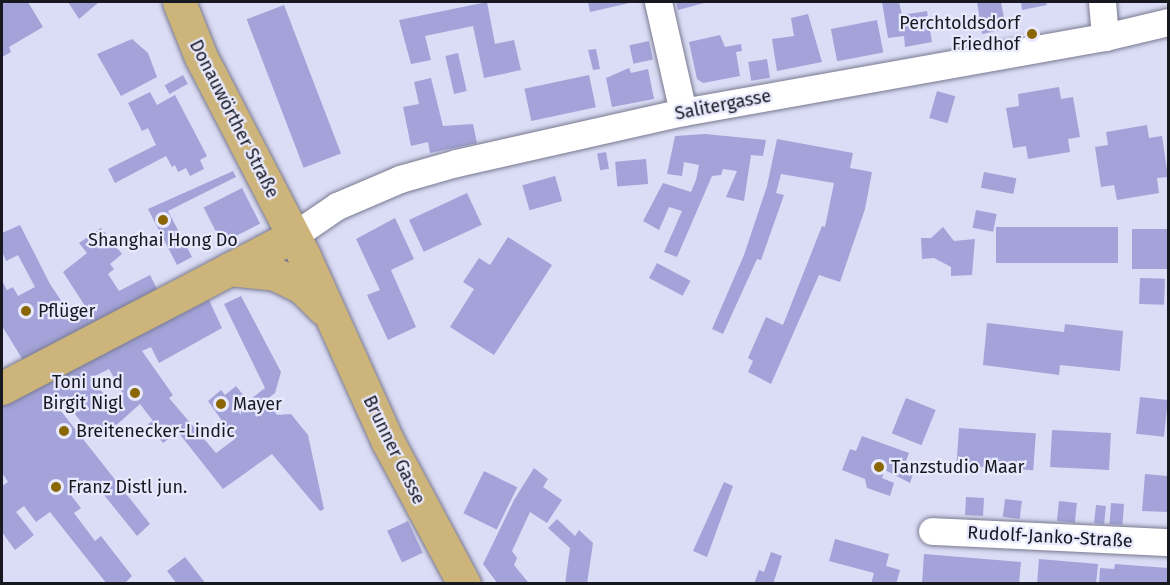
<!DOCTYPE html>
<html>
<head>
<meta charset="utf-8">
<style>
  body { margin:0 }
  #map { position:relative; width:1170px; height:585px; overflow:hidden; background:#dbdcf5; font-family:"Fira Sans",sans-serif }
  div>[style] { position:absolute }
  .building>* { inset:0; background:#a3a3d9; transform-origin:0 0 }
  .roads { filter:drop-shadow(0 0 2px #787990) drop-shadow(0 0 2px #787990) }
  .minor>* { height:27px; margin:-13.5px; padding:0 13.5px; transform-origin:13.5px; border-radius:13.5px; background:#fff }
  .major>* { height:33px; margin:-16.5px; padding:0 16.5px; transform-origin:16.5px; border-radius:16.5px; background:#ccb47a }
  .dots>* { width:16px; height:16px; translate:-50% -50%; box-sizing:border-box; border:3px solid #e9e9fe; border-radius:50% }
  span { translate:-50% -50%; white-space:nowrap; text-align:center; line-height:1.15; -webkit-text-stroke:4.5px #e9e9fe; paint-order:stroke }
  .poi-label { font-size:18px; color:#181821 }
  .right { translate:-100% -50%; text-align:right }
  .left { translate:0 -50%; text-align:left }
  .street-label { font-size:18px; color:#181821 }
  .frame { position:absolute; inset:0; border:3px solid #181821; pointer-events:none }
</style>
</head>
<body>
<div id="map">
  <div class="building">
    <div style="clip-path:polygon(2px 2px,28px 2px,43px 27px,9px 47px,11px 52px,2px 57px)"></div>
    <div style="clip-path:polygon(68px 2px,99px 2px,79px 19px)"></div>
    <div style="clip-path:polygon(487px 2px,495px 44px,514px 40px,521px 70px,484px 78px,473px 26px,425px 36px,431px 60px,411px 64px,399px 20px)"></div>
    <div style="clip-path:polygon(588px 2px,634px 2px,590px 12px)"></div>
    <div style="clip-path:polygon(676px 2px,708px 2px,678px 10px)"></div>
    <div style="clip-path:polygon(882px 2px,899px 2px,902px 15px,927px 11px,932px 42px,905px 47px,904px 36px,888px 38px)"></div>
    <div style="clip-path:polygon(977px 2px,1001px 2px,1006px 29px,982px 34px)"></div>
    <div style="clip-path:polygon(1021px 2px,1046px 2px,1047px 5px,1022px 10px)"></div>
    <div style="left:284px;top:5px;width:159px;height:40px;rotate:69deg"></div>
    <div style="clip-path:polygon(808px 14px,822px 62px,777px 71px,772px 39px,794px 36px,791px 18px)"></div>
    <div style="left:877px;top:20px;width:33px;height:47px;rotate:79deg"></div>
    <div style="clip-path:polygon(720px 35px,725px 47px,741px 44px,742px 51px,736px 52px,740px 76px,703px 83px,697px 79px,689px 42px)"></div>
    <div style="clip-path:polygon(132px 39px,148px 53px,157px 77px,121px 96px,97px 54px)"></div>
    <div style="left:649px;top:41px;width:19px;height:20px;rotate:78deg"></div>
    <div style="clip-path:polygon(596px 49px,600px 69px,593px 70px,588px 50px)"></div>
    <div style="left:458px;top:53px;width:39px;height:13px;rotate:77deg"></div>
    <div style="left:767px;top:59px;width:19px;height:19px;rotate:81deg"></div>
    <div style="clip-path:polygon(629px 68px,631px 73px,648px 69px,654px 99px,612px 107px,606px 78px)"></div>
    <div style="left:183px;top:75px;width:10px;height:21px;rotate:61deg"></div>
    <div style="left:589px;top:75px;width:33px;height:66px;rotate:78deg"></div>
    <div style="clip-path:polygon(431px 78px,443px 126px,473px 124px,477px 143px,430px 153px,428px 142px,411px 146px,403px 107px,419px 104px,414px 82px)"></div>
    <div style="clip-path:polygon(1059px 87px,1061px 99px,1073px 97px,1080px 137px,1068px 139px,1070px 152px,1028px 159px,1026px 146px,1013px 148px,1006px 108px,1019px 106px,1018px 94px)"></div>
    <div style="left:937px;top:91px;width:19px;height:28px;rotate:16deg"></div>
    <div style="clip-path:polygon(150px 92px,157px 105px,175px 95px,207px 156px,200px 160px,204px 169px,190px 176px,186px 168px,178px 172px,175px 165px,172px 167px,166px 156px,115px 183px,108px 169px,156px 145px,148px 128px,142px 131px,128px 103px)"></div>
    <div style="clip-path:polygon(1147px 125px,1149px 138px,1162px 136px,1168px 177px,1157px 178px,1159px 193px,1117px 200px,1114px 185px,1101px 187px,1095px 147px,1108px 145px,1106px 132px)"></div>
    <div style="clip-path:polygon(705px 134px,766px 140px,763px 156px,751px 155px,744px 201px,726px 197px,737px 171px,723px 169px,721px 175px,712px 176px,677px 257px,664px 252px,682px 211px,669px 207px,659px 230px,643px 221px,663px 183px,691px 192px,696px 180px,699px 165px,684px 162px,682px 176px,667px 174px,675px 136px)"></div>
    <div style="clip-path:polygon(777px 139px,853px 153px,850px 168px,872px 172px,865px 209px,840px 282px,819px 275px,771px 384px,748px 372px,753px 361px,748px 358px,766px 317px,783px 325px,822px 226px,825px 227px,834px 183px,781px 174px,776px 193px,784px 195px,761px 260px,757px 259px,723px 334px,712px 329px,744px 255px,767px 186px)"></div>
    <div style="left:606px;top:152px;width:17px;height:9px;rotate:80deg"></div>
    <div style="left:646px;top:159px;width:25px;height:31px;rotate:85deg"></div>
    <div style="clip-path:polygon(233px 171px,236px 177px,168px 211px,192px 257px,177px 265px,148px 209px)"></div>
    <div style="left:984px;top:172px;width:33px;height:16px;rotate:11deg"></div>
    <div style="left:555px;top:176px;width:26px;height:34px;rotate:74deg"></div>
    <div style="left:242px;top:188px;width:40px;height:43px;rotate:63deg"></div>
    <div style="left:467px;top:193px;width:35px;height:64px;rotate:65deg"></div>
    <div style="left:976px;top:210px;width:21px;height:18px;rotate:11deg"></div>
    <div style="clip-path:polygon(395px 218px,414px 259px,391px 270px,416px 327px,388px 340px,367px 295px,380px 290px,356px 239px)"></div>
    <div style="clip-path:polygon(20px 225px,50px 284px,72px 317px,87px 309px,63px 272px,87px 253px,79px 243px,101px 228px,122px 254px,110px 264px,114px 269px,108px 274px,119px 291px,150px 275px,158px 291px,23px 360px,2px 326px,2px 281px,7px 290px,13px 287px,18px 296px,35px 287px,18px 255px,6px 261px,2px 251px,2px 233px)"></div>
    <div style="clip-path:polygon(943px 227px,954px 241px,975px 239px,972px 275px,951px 276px,951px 267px,934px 258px,922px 259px,921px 238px,931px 238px)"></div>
    <div style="left:1118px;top:227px;width:36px;height:122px;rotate:90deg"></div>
    <div style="left:1168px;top:229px;width:40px;height:36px;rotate:90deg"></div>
    <div style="clip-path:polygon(508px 237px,552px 265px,494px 355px,450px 327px,474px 289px,463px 282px,479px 258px,490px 265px)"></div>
    <div style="left:657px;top:263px;width:38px;height:17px;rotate:28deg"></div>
    <div style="left:1140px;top:278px;width:25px;height:26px;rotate:2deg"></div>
    <div style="clip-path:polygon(evenodd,241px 296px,281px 372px,275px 393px,266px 400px,277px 415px,291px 414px,308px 435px,324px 509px,320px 511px,272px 454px,223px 489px,178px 432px,163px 443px,148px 424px,153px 421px,140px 404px,112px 429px,108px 425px,93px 436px,60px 396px,53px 401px,150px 524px,137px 536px,92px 480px,70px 494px,81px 508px,74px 513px,95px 541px,101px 536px,132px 576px,124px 584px,107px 584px,50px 512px,36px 522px,24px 506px,16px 512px,34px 535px,15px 550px,2px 532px,2px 486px,8px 482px,2px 473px,2px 405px,209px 300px,222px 328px,159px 363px,151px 347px,142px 351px,173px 395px,169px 398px,216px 453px,235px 439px,208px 401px,221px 390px,225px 395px,236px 386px,248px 401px,265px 388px,224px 304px,241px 296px,109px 369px,123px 394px,112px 404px,91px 378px,109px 369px)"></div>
    <div style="clip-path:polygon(987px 323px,1064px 332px,1065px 324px,1123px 331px,1120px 371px,1060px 365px,1059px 375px,983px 365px)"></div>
    <div style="left:1140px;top:397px;width:28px;height:37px;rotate:6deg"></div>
    <div style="left:906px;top:398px;width:32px;height:38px;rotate:22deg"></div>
    <div style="left:959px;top:428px;width:77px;height:37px;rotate:4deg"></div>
    <div style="left:1052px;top:430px;width:59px;height:37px;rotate:3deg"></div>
    <div style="clip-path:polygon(862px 436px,909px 453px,906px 461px,916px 465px,910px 483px,885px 470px,882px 478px,894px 483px,890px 496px,867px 488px,865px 479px,842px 470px,850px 449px,856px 451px)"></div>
    <div style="clip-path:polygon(534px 468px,548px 479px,543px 487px,562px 500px,547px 523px,530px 512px,512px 551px,517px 558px,514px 565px,528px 582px,498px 584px,483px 564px,514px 500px)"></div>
    <div style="left:484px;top:471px;width:37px;height:47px;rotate:26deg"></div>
    <div style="clip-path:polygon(1145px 474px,1168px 476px,1168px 512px,1142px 511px)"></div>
    <div style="clip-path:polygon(724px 482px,733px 486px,707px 557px,693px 551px)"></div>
    <div style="left:966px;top:497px;width:18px;height:18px;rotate:3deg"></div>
    <div style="left:1005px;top:499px;width:17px;height:18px;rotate:7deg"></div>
    <div style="left:1059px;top:501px;width:18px;height:20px;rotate:6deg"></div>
    <div style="left:1111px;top:503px;width:13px;height:21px;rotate:4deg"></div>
    <div style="left:1096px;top:505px;width:10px;height:18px;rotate:6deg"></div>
    <div style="clip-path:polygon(557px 519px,575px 536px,579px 530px,593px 543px,587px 584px,565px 584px,570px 548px,548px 528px)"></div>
    <div style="left:408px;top:521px;width:35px;height:23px;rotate:65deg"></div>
    <div style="clip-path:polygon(835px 539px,889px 554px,886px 566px,900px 570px,896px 584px,871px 584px,874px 573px,829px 561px)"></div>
    <div style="clip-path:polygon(771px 552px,782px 556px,773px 584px,754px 584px,759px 570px,764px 572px)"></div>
    <div style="clip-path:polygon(924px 554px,1021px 562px,1019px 584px,922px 584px)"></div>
    <div style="clip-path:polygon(185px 557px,206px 584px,177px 584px,167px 571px)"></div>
    <div style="clip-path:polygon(1039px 559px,1098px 564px,1096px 584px,1037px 584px)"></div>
    <div style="clip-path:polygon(1115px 564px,1168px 568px,1168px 584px,1099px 584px,1100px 568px,1114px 569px)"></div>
  </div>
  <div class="roads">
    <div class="minor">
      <div style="left:658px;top:2px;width:113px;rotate:77.2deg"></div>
      <div style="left:1102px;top:2px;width:35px;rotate:85deg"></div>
      <div style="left:293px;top:236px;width:53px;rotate:-34.3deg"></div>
      <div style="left:337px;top:206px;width:69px;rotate:-23.2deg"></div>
      <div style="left:400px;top:179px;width:58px;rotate:-15.9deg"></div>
      <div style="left:456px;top:163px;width:233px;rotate:-12.7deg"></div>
      <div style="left:683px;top:112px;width:429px;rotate:-10.1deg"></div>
      <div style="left:1105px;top:37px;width:65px;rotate:-13.4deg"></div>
      <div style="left:932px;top:531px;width:236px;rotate:2.7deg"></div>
    </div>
    <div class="major">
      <div style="left:179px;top:2px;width:59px;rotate:68.2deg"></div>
      <div style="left:201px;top:57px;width:224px;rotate:62.6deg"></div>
      <div style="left:304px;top:256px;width:204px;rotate:65.7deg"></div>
      <div style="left:388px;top:442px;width:161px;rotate:61.8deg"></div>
      <div style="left:229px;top:269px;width:46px;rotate:6.2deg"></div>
      <div style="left:275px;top:274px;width:30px;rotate:26deg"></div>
      <div style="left:302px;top:287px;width:30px;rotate:45deg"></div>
      <div style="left:2px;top:388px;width:328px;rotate:-27.6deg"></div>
    </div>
  </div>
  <div class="dots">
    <div style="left:1032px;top:34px;background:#8a6605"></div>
    <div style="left:163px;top:220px;background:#8a6605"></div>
    <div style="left:26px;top:311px;background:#8a6605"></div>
    <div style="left:135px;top:393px;background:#8a6605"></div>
    <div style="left:221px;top:404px;background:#8a6605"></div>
    <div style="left:64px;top:431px;background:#8a6605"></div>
    <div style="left:879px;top:467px;background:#8a6605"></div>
    <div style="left:56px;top:487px;background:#8a6605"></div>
  </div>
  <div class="poi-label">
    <span class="right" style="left:1020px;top:34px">Perchtoldsdorf<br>Friedhof</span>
    <span style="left:163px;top:240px">Shanghai Hong Do</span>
    <span class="left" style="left:38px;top:311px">Pflüger</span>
    <span class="right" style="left:123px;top:393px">Toni und<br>Birgit Nigl</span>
    <span class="left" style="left:233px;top:404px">Mayer</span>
    <span class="left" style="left:76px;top:431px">Breitenecker-Lindic</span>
    <span class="left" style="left:891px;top:467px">Tanzstudio Maar</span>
    <span class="left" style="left:68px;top:487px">Franz Distl jun.</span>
  </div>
  <div class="street-label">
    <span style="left:723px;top:105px;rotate:-11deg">Salitergasse</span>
    <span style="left:234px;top:119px;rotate:63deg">Donauwörther Straße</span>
    <span style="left:394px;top:450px;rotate:64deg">Brunner Gasse</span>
    <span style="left:1050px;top:537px;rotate:3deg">Rudolf-Janko-Straße</span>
  </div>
  <div class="frame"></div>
</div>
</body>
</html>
